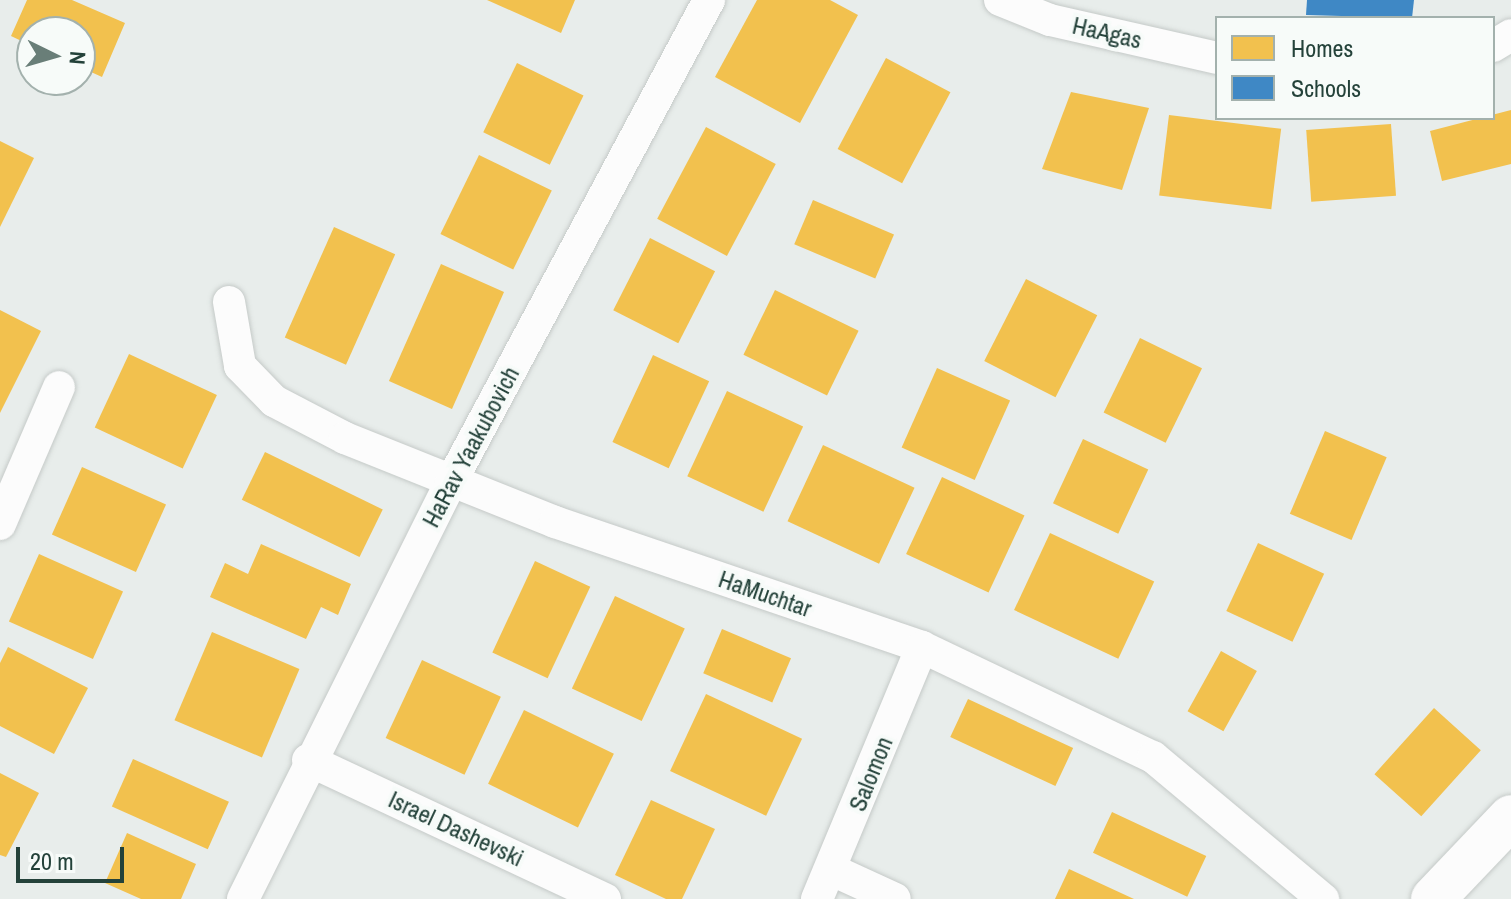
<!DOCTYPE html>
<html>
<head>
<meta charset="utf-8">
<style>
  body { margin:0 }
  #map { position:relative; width:1511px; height:899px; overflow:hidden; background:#e8edeb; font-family:"Archivo Narrow",sans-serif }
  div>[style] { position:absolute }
  .homes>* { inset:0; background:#f2c14e; transform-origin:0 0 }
  .schools>* { inset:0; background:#3f88c5 }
  .roads { filter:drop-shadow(0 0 2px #c5cac8) drop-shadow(0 0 2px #c5cac8) }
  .street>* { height:32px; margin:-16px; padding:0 16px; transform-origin:16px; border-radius:16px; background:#fcfcfc }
  .secondary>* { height:44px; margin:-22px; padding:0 22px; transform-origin:22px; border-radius:22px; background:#fcfcfc }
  span { translate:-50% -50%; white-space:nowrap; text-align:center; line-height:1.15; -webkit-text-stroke:8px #f7fbf9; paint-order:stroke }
  .street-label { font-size:24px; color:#24423a }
  .legend { position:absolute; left:1215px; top:16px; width:280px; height:104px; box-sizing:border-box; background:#f7fbf9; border:2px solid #a3b1ad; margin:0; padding:10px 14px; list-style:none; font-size:24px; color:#24423a }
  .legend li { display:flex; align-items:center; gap:16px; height:40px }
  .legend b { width:40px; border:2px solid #a3b1ad }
  .north { position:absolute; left:16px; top:16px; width:80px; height:80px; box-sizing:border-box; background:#f7fbf9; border:2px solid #a3b1ad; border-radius:50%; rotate:95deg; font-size:22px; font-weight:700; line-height:32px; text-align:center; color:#24423a }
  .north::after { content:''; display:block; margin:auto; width:28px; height:36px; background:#697e78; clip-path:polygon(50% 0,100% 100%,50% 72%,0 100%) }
  .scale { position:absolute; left:16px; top:847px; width:108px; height:36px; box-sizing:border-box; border:4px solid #24423a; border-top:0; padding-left:10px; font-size:24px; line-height:28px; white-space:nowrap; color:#24423a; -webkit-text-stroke:6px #f7fbf9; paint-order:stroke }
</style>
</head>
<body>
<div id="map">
  <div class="homes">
    <div style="clip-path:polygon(27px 0,72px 0,125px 23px,102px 77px,80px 67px,80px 32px,32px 32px,32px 46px,11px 36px)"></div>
    <div style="clip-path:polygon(487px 0,575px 0,561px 33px)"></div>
    <div style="clip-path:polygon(757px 0,830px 0,858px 15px,800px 123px,715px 77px)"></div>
    <div style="left:886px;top:58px;width:73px;height:103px;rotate:28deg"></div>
    <div style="left:517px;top:63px;width:74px;height:77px;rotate:26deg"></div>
    <div style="clip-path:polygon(1071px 92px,1149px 108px,1122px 190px,1042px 169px)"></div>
    <div style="clip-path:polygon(1511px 110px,1511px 164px,1442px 181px,1430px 131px)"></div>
    <div style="left:1169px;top:115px;width:113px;height:81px;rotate:7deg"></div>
    <div style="left:1391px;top:124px;width:72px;height:85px;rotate:86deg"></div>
    <div style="left:706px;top:127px;width:79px;height:104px;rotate:28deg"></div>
    <div style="clip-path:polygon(0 141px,34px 158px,0 227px)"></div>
    <div style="left:479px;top:155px;width:81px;height:88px;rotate:26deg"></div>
    <div style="left:813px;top:200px;width:88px;height:48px;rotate:23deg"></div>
    <div style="left:334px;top:227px;width:67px;height:121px;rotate:24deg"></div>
    <div style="left:650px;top:238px;width:73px;height:81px;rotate:27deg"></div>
    <div style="left:441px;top:264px;width:69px;height:128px;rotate:24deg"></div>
    <div style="left:1026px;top:279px;width:80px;height:92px;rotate:27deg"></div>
    <div style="left:775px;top:290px;width:93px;height:72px;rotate:26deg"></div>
    <div style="clip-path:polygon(0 310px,41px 331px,0 413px)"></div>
    <div style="left:1140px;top:338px;width:69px;height:83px;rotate:26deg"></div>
    <div style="left:129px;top:354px;width:97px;height:81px;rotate:25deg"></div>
    <div style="left:653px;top:355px;width:62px;height:96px;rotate:25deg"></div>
    <div style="left:937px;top:368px;width:80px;height:87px;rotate:24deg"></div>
    <div style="left:727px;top:391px;width:84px;height:94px;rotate:25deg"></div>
    <div style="left:1325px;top:431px;width:67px;height:90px;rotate:23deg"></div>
    <div style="left:1083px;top:439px;width:72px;height:71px;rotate:25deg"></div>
    <div style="left:823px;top:445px;width:101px;height:84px;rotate:25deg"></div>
    <div style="left:265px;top:452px;width:131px;height:53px;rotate:26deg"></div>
    <div style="left:82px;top:467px;width:92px;height:74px;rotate:24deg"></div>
    <div style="left:942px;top:477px;width:91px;height:85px;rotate:25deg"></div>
    <div style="left:1050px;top:533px;width:115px;height:85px;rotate:25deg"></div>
    <div style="left:1258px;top:543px;width:73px;height:75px;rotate:25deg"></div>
    <div style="clip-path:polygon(261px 544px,351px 584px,338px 615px,321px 607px,306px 639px,210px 597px,225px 563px,248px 574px)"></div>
    <div style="left:39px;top:554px;width:92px;height:74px;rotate:24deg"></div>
    <div style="left:535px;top:561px;width:61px;height:101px;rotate:25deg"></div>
    <div style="left:615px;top:596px;width:77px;height:102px;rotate:25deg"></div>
    <div style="left:722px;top:629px;width:75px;height:48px;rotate:23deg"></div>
    <div style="left:212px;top:632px;width:95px;height:96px;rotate:23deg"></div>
    <div style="clip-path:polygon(8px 647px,88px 688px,54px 754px,0 726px,0 663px)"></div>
    <div style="left:1221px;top:651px;width:41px;height:69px;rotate:29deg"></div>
    <div style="left:422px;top:660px;width:87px;height:86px;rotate:25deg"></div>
    <div style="left:706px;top:694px;width:106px;height:85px;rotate:25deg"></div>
    <div style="left:968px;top:699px;width:116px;height:42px;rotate:25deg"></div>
    <div style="left:1434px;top:708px;width:63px;height:89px;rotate:42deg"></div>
    <div style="left:524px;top:710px;width:100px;height:82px;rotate:26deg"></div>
    <div style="left:133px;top:759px;width:105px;height:52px;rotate:24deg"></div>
    <div style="clip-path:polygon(0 773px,39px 793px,6px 857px,0 855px)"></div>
    <div style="clip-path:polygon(651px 800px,715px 829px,682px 899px,666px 899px,615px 875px)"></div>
    <div style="left:1112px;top:812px;width:104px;height:45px;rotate:25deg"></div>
    <div style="clip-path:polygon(127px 833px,196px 864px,181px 899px,141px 899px,105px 883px)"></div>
    <div style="clip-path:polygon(1069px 869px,1134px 899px,1055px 899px)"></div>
  </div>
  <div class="schools">
    <div style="clip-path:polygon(1307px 0,1414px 0,1412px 18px,1306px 15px)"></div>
  </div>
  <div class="roads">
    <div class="street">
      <div style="left:1000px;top:0;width:54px;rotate:21.8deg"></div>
      <div style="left:1050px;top:20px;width:171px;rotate:12.8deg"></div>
      <div style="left:1493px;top:46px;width:21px;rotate:-31deg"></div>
      <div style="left:229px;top:302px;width:65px;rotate:80.2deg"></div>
      <div style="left:240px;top:366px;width:49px;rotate:45.8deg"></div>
      <div style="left:274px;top:401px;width:80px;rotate:27.5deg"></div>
      <div style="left:345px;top:438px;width:226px;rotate:21.8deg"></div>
      <div style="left:555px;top:522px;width:388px;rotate:18.8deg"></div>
      <div style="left:922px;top:647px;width:256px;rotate:25.5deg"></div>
      <div style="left:1153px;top:757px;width:222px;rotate:39.9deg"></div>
      <div style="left:0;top:524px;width:149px;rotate:-66.7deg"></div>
      <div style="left:308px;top:760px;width:328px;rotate:25.1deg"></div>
      <div style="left:832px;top:870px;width:69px;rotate:24.7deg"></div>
      <div style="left:243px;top:899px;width:466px;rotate:-63.5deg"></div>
      <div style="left:451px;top:482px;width:547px;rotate:-61.84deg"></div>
      <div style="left:817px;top:899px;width:273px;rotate:-67.4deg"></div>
    </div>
    <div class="secondary">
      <div style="left:1433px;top:899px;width:113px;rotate:-46.4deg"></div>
    </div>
  </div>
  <div class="street-label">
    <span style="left:1107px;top:33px;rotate:13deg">HaAgas</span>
    <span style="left:471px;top:447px;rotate:-62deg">HaRav Yaakubovich</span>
    <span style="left:765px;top:594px;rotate:19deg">HaMuchtar</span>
    <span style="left:871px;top:774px;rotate:-68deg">Salomon</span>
    <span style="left:456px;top:829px;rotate:25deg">Israel Dashevski</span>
  </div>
  <ul class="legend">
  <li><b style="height:22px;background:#f2c14e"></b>Homes</li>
  <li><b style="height:22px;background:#3f88c5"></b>Schools</li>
  </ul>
  <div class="north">N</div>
  <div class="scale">20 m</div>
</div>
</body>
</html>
